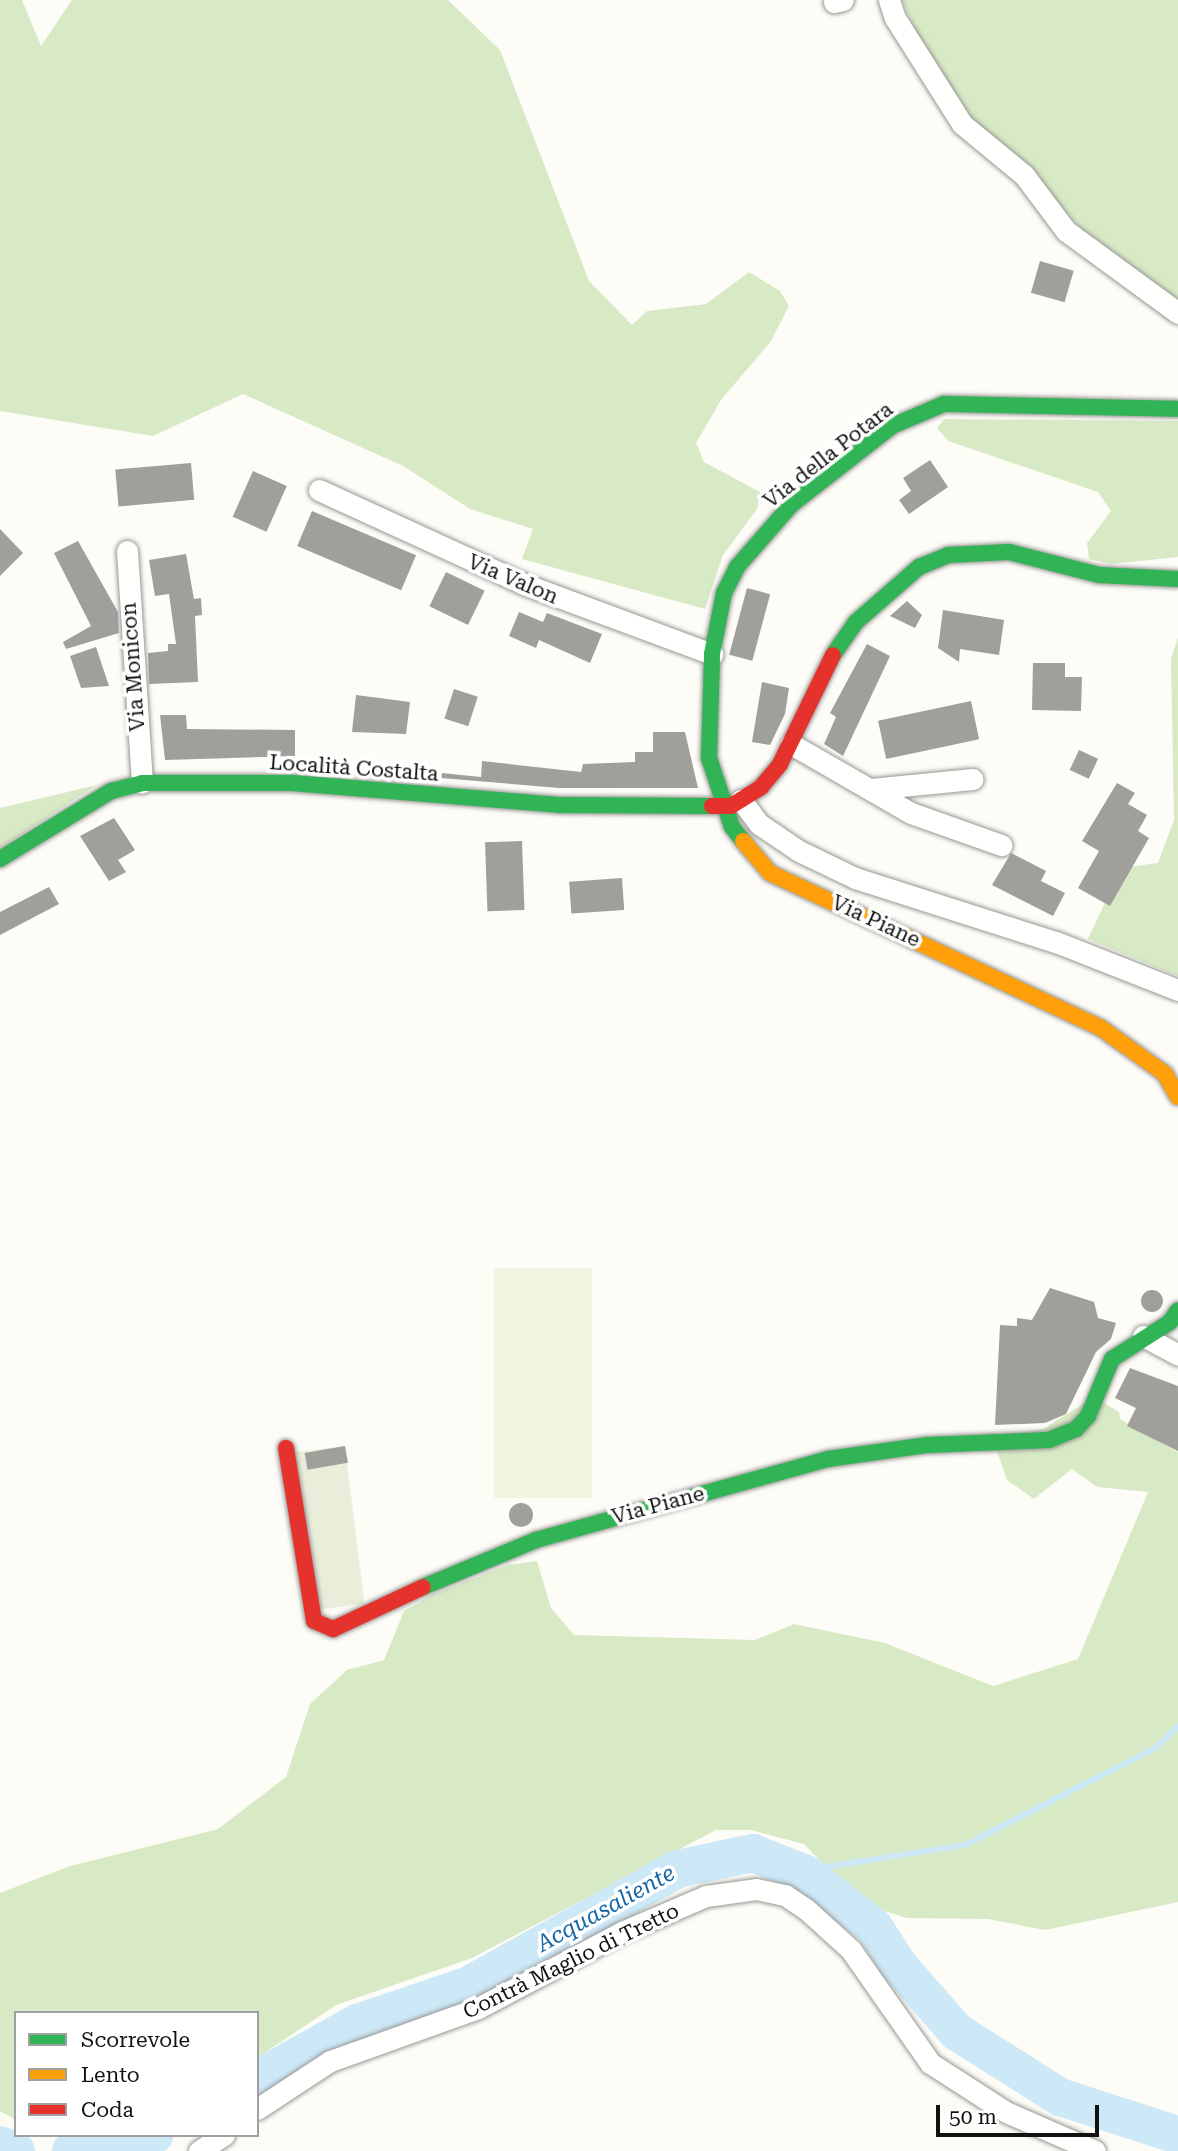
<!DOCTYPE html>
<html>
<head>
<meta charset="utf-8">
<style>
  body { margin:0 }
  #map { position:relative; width:1178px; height:2151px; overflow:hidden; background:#fdfcf7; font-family:"Roboto Serif",serif }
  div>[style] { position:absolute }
  .forest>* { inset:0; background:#d8eac5 }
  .cemetery>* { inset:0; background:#e9eedb; transform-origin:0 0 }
  .pitch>* { inset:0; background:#f0f6e1; transform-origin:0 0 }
  .stream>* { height:6px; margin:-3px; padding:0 3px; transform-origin:3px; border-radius:3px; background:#cde8f7 }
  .river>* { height:38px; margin:-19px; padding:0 19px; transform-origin:19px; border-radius:19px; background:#cde8f7 }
  .building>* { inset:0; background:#a19f9c; transform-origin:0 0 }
  .round { border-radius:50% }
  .roads { filter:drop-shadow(0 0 2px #979795) drop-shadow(0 0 2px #979795) }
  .street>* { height:21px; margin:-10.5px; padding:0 10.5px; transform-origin:10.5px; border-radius:10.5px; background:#fffffe }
  .fast>* { height:16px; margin:-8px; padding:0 8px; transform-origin:8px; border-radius:8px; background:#30b455 }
  .slow>* { height:16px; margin:-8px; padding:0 8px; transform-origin:8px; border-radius:8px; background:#ff9f0a }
  .jam>* { height:16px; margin:-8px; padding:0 8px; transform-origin:8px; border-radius:8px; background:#e5322d }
  span { translate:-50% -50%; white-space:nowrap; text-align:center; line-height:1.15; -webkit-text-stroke:7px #fff; paint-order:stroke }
  .street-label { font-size:21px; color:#111 }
  .water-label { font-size:23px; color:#1768a6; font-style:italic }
  .legend { position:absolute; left:14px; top:2011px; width:245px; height:126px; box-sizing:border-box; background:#fff; border:2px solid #a0a0a0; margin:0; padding:9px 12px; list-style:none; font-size:21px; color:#111 }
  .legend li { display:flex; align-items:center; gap:14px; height:35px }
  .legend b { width:35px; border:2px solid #a0a0a0 }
  .scale { position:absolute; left:936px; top:2105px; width:163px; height:32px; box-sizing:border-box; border:4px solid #111; border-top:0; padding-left:9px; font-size:21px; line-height:24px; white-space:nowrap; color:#111; -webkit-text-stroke:5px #fff; paint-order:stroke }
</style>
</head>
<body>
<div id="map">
  <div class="forest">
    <div style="clip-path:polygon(0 0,22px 0,41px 46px,72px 0,448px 0,500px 50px,589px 281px,632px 325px,647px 311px,706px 304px,749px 272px,780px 291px,789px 306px,771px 341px,721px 400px,696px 443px,704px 462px,760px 492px,757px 509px,723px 555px,705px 609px,522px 559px,533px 529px,470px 509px,403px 466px,243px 394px,153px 436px,0 411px)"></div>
    <div style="clip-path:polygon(902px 0,1178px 0,1178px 304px,1098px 246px,1043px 188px,985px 141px,929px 61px)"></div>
    <div style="clip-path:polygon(944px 419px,1178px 421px,1178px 557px,1111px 564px,1089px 559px,1087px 543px,1111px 511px,1098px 492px,948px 441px,937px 428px)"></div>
    <div style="clip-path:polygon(1178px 637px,1178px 976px,1088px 939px,1121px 868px,1158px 863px,1174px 820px,1171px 659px)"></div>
    <div style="clip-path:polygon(97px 785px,0 848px,0 808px)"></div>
    <div style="clip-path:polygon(1094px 1397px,1119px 1412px,1120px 1419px,1178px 1452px,1178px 1902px,1045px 1930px,988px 1919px,907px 1918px,862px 1904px,804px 1844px,751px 1830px,716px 1830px,472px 1958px,336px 2005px,257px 2058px,257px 2013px,16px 2013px,16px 2120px,0 2111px,0 1893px,70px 1866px,218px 1829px,286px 1777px,310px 1704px,347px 1670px,384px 1660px,404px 1611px,432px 1595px,508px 1565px,537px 1561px,551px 1608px,574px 1635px,755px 1640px,794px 1624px,885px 1643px,993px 1686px,1078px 1659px,1148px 1492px,1097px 1487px,1072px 1469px,1034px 1499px,1007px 1480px,992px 1437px,1043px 1429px)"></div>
  </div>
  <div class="cemetery">
    <div style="left:345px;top:1446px;width:159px;height:55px;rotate:83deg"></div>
  </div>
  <div class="pitch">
    <div style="left:494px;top:1268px;width:98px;height:230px"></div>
  </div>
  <div class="stream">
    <div style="left:800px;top:1871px;width:167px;rotate:-9deg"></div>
    <div style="left:965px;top:1845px;width:216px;rotate:-27deg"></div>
    <div style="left:1157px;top:1747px;width:30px;rotate:-45deg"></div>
  </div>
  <div class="river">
    <div style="left:257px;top:2079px;width:115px;rotate:-29.2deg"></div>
    <div style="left:357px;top:2023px;width:116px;rotate:-18.6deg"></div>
    <div style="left:467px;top:1986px;width:240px;rotate:-29.1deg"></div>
    <div style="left:677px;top:1869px;width:78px;rotate:-11.9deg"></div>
    <div style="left:753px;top:1853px;width:57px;rotate:21.6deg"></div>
    <div style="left:806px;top:1874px;width:86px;rotate:37.9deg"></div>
    <div style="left:874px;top:1927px;width:46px;rotate:57.3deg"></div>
    <div style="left:899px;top:1966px;width:88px;rotate:48.7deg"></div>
    <div style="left:957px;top:2032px;width:122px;rotate:32.3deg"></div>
    <div style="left:1060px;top:2097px;width:124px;rotate:17.9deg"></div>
    <div style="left:0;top:2145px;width:17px;rotate:21deg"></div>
    <div style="left:71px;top:2151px;width:85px;rotate:-10.9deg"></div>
  </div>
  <div class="building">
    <div style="left:1040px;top:261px;width:35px;height:33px;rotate:16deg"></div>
    <div style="clip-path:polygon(930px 460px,948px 487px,909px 514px,899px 500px,911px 491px,903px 478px)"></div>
    <div style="left:191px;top:463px;width:37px;height:76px;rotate:85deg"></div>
    <div style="left:253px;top:471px;width:37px;height:50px;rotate:24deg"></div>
    <div style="left:312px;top:511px;width:113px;height:38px;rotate:23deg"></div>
    <div style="clip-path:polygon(0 529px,23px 553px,0 576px)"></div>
    <div style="clip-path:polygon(78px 541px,118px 612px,119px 633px,66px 649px,63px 642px,91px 626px,54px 553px)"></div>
    <div style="clip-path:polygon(186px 554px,194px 599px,201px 598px,202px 615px,195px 616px,198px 682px,149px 684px,148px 653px,168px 651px,168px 644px,176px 644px,169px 594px,155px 596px,149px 560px)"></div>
    <div style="left:446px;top:572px;width:43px;height:38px;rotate:26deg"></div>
    <div style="left:747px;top:588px;width:24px;height:69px;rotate:15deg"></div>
    <div style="clip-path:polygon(907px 601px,922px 615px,915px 628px,890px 616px)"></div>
    <div style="clip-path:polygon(943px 610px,1004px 620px,999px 655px,960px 649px,959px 662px,938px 648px)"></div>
    <div style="clip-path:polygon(519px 612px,543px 622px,547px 613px,602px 634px,590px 663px,539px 640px,536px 648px,509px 636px)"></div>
    <div style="clip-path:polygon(867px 644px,890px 656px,843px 756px,824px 744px,836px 717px,830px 713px)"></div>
    <div style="clip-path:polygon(96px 647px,109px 686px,81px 688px,70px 656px)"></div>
    <div style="clip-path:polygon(1033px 663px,1065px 663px,1065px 677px,1082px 677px,1081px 711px,1032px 710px)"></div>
    <div style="clip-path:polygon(762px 682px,789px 688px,785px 714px,770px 745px,752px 742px)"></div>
    <div style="left:454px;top:689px;width:25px;height:31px;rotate:18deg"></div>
    <div style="clip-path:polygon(356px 695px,410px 702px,406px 734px,352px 732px)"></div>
    <div style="left:971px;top:701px;width:39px;height:95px;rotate:78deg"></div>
    <div style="clip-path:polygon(160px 715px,186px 715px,187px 729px,295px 730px,295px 756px,165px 760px)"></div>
    <div style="clip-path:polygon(653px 732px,685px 732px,698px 788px,559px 788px,441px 778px,442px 773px,481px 777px,482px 761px,581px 772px,583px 764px,635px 762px,635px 752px,653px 752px)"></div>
    <div style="left:1079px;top:750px;width:21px;height:22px;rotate:25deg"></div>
    <div style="clip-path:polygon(1117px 783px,1135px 793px,1128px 804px,1147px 815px,1138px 831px,1149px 838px,1110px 906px,1078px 888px,1099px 851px,1082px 841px)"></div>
    <div style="clip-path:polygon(114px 818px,135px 850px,118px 860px,126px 872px,109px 881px,80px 836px)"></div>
    <div style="left:522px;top:841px;width:69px;height:37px;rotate:88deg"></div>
    <div style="clip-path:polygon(1011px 853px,1046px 871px,1041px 881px,1065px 893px,1053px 916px,992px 885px)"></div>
    <div style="left:622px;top:878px;width:32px;height:53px;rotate:86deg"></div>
    <div style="clip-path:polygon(49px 887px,59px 904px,0 935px,0 912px)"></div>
    <div style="clip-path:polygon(1050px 1288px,1094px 1302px,1098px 1318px,1116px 1323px,1111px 1339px,1096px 1352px,1066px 1414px,1045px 1423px,995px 1425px,1000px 1325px,1017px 1326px,1017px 1318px,1032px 1320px)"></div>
    <div class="round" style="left:1141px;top:1290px;width:22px;height:22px"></div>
    <div style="clip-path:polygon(1130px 1368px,1178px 1386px,1178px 1451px,1127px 1426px,1136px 1408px,1115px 1398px)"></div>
    <div style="left:345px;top:1446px;width:17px;height:41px;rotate:80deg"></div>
    <div class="round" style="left:509px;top:1503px;width:24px;height:24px"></div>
  </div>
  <div class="roads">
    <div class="street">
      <div style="left:889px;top:0;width:19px;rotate:72deg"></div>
      <div style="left:895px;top:18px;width:125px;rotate:57.7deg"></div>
      <div style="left:962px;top:124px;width:80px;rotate:39.4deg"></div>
      <div style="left:1024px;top:175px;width:70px;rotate:53.1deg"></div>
      <div style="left:1066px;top:231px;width:139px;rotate:36.2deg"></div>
      <div style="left:834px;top:2px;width:9px;rotate:-13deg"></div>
      <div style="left:319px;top:490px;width:226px;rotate:24.6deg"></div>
      <div style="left:524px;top:584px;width:201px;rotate:20.4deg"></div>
      <div style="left:127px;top:551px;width:232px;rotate:86.3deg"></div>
      <div style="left:791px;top:744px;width:138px;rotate:29.9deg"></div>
      <div style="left:911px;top:813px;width:96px;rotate:19.6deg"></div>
      <div style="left:871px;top:789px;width:102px;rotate:-5.6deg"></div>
      <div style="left:741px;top:800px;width:30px;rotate:53deg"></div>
      <div style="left:759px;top:824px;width:48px;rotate:34deg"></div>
      <div style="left:799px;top:851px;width:62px;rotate:25.7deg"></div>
      <div style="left:855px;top:878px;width:211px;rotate:17.7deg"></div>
      <div style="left:1056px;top:942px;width:131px;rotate:21.5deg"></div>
      <div style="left:1143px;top:1336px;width:40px;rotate:28deg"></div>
      <div style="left:257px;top:2109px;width:87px;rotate:-33.3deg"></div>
      <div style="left:330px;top:2061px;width:157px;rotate:-19.7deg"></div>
      <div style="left:478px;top:2008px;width:163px;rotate:-27.8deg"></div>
      <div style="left:622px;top:1932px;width:91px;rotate:-23.2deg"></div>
      <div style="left:706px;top:1896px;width:50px;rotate:-8deg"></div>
      <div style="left:756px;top:1889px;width:30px;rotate:12deg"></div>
      <div style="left:785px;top:1895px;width:25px;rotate:34deg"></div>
      <div style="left:806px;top:1909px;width:61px;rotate:42.3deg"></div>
      <div style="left:851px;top:1950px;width:138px;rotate:55deg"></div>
      <div style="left:930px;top:2063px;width:90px;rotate:32.8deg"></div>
      <div style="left:1006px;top:2112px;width:97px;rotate:23.7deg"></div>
      <div style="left:199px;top:2151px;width:30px;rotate:-33deg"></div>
    </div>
    <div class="fast">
      <div style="left:833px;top:655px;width:40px;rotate:-55.1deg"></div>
      <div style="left:856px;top:622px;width:84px;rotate:-41.1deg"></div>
      <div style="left:919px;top:567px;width:31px;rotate:-22deg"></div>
      <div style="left:948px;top:555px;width:61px;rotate:-2.8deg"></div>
      <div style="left:1009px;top:552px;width:93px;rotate:14.3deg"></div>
      <div style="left:1099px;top:575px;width:79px;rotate:2.9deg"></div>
      <div style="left:743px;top:841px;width:18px;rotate:-128deg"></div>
      <div style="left:732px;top:827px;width:73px;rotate:-108.4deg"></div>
      <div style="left:709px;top:758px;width:104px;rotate:-88.3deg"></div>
      <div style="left:712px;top:654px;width:62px;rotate:-78.9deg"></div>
      <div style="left:724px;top:593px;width:29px;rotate:-63deg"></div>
      <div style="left:737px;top:567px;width:82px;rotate:-48.9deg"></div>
      <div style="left:791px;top:505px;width:128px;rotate:-38deg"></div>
      <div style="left:892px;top:426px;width:56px;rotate:-22.9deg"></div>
      <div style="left:944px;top:404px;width:234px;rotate:1.2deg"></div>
      <div style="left:0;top:859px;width:130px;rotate:-31.5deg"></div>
      <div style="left:111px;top:791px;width:32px;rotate:-14deg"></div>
      <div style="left:142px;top:783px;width:150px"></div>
      <div style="left:292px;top:783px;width:267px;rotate:4.7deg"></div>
      <div style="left:558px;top:805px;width:154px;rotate:0.4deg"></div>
      <div style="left:423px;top:1587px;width:122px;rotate:-22.6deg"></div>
      <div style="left:536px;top:1540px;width:303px;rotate:-15.5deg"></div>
      <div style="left:828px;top:1459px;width:101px;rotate:-8deg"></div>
      <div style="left:928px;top:1445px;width:121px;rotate:-2.4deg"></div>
      <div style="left:1049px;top:1440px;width:29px;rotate:-22deg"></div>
      <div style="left:1076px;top:1429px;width:18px;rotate:-47deg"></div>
      <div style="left:1088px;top:1416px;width:62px;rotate:-67.2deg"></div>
      <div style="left:1112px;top:1359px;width:69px;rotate:-32.5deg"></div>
      <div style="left:1170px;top:1322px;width:14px;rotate:-56deg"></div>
    </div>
    <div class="slow">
      <div style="left:743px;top:841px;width:42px;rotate:49.8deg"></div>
      <div style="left:770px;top:873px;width:365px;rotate:25.1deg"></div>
      <div style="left:1101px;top:1028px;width:79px;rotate:35.7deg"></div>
      <div style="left:1165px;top:1074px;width:26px;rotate:61deg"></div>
    </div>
    <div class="jam">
      <div style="left:712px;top:806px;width:19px"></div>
      <div style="left:731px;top:806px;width:36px;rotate:-32deg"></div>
      <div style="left:761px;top:787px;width:30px;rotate:-50deg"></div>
      <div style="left:780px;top:764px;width:121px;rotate:-64.1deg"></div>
      <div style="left:286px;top:1448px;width:175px;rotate:80.8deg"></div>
      <div style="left:314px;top:1621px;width:21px;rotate:23deg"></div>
      <div style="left:333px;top:1629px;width:99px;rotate:-25deg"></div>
    </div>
  </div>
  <div class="street-label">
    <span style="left:828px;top:455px;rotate:-38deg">Via della Potara</span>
    <span style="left:513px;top:579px;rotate:23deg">Via Valon</span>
    <span style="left:133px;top:667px;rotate:-94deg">Via Monicon</span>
    <span style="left:354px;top:768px;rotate:4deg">Località Costalta</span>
    <span style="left:876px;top:921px;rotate:25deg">Via Piane</span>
    <span style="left:658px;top:1505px;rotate:-15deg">Via Piane</span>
    <span style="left:571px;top:1961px;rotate:-26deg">Contrà Maglio di Tretto</span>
  </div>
  <div class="water-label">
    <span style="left:606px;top:1909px;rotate:-29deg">Acquasaliente</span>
  </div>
  <ul class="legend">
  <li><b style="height:9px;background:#30b455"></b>Scorrevole</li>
  <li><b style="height:9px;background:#ff9f0a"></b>Lento</li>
  <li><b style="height:9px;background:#e5322d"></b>Coda</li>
  </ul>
  <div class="scale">50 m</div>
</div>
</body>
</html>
